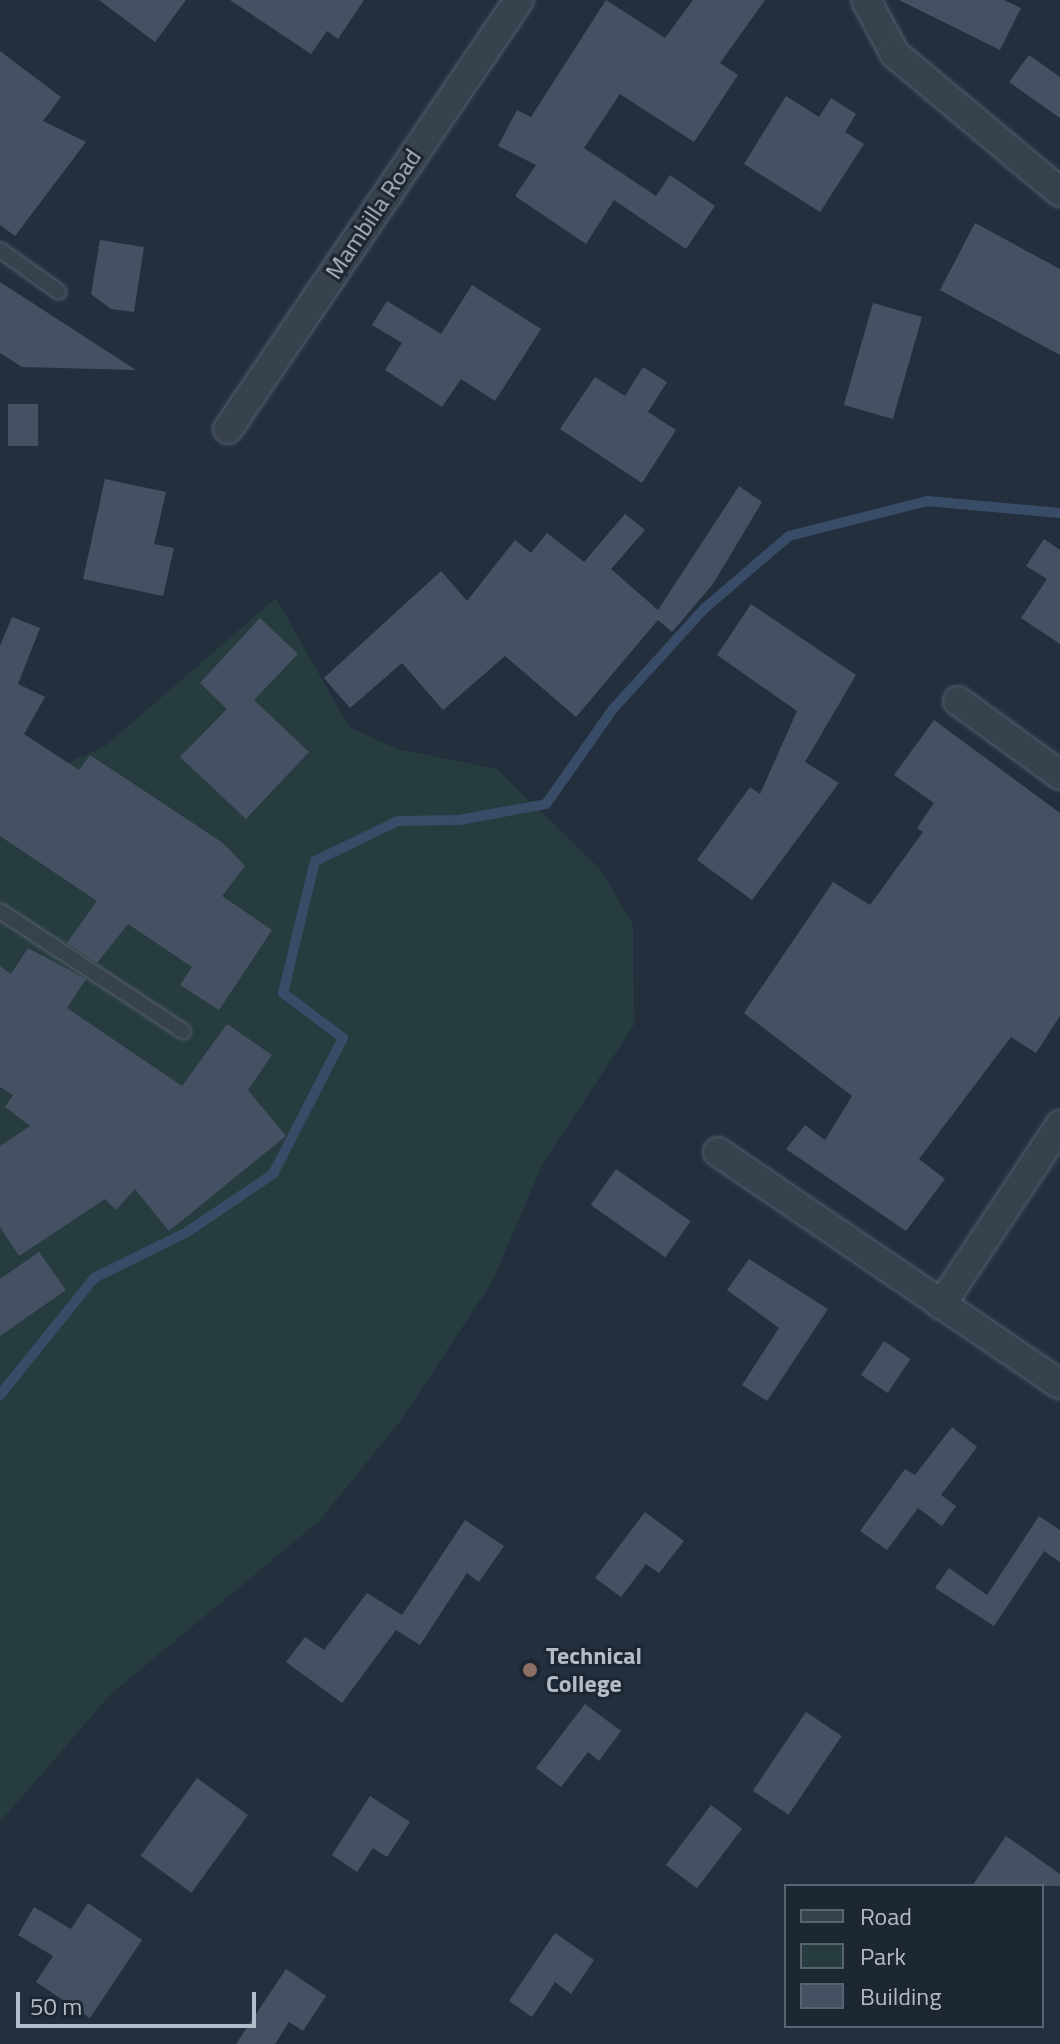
<!DOCTYPE html>
<html>
<head>
<meta charset="utf-8">
<style>
  body { margin:0 }
  #map { position:relative; width:1060px; height:2044px; overflow:hidden; background:#242f3e; font-family:"Titillium Web",sans-serif }
  div>[style] { position:absolute }
  .green>* { inset:0; background:#263c3f }
  .stream>* { height:10px; margin:-5px; padding:0 5px; transform-origin:5px; border-radius:5px; background:#394c67 }
  .building>* { inset:0; background:#455162; transform-origin:0 0 }
  .roads { filter:drop-shadow(0 0 2px #565f6c) drop-shadow(0 0 2px #565f6c) }
  .service>* { height:14px; margin:-7px; padding:0 7px; transform-origin:7px; border-radius:7px; background:#38414e }
  .minor>* { height:28px; margin:-14px; padding:0 14px; transform-origin:14px; border-radius:14px; background:#38414e }
  .dots>* { width:22px; height:22px; translate:-50% -50%; box-sizing:border-box; border:4px solid #1d2633; border-radius:50% }
  span { translate:-50% -50%; white-space:nowrap; text-align:center; line-height:1.15; -webkit-text-stroke:6px #1d2633; paint-order:stroke }
  .street-label { font-size:24px; color:#b4bcc9 }
  .poi-label { font-size:24px; color:#b4bcc9; font-weight:700 }
  .left { translate:0 -50%; text-align:left }
  .legend { position:absolute; left:784px; top:1884px; width:260px; height:144px; box-sizing:border-box; background:#1d2633; border:2px solid #59626f; margin:0; padding:10px 14px; list-style:none; font-size:24px; color:#b4bcc9 }
  .legend li { display:flex; align-items:center; gap:16px; height:40px }
  .legend b { width:40px; border:2px solid #59626f }
  .scale { position:absolute; left:16px; top:1992px; width:240px; height:36px; box-sizing:border-box; border:4px solid #b4bcc9; border-top:0; padding-left:10px; font-size:24px; line-height:28px; white-space:nowrap; color:#b4bcc9; -webkit-text-stroke:6px #1d2633; paint-order:stroke }
</style>
</head>
<body>
<div id="map">
  <div class="green">
    <div style="clip-path:polygon(276px 598px,349px 727px,397px 749px,497px 769px,601px 870px,633px 925px,634px 1025px,543px 1163px,492px 1282px,401px 1420px,319px 1521px,111px 1694px,0 1822px,0 792px,104px 747px)"></div>
  </div>
  <div class="stream">
    <div style="left:0;top:1395px;width:150px;rotate:-51.2deg"></div>
    <div style="left:94px;top:1278px;width:104px;rotate:-26.3deg"></div>
    <div style="left:187px;top:1232px;width:104px;rotate:-34deg"></div>
    <div style="left:273px;top:1174px;width:153px;rotate:-62.8deg"></div>
    <div style="left:343px;top:1038px;width:75px;rotate:-143.1deg"></div>
    <div style="left:283px;top:993px;width:136px;rotate:-76.4deg"></div>
    <div style="left:315px;top:861px;width:92px;rotate:-25.7deg"></div>
    <div style="left:398px;top:821px;width:61px;rotate:-0.9deg"></div>
    <div style="left:459px;top:820px;width:88px;rotate:-10.4deg"></div>
    <div style="left:546px;top:804px;width:116px;rotate:-54.8deg"></div>
    <div style="left:613px;top:709px;width:137px;rotate:-47.7deg"></div>
    <div style="left:705px;top:608px;width:111px;rotate:-40.6deg"></div>
    <div style="left:789px;top:536px;width:142px;rotate:-14.2deg"></div>
    <div style="left:927px;top:501px;width:134px;rotate:5.2deg"></div>
  </div>
  <div class="building">
    <div style="clip-path:polygon(99px 0,186px 0,155px 42px)"></div>
    <div style="clip-path:polygon(230px 0,364px 0,338px 39px,327px 31px,311px 54px)"></div>
    <div style="clip-path:polygon(606px 0,665px 38px,693px 0,765px 0,720px 63px,738px 75px,694px 142px,620px 94px,584px 148px,656px 196px,670px 175px,715px 206px,686px 249px,614px 200px,586px 244px,515px 196px,536px 165px,498px 146px,517px 110px,531px 117px)"></div>
    <div style="clip-path:polygon(899px 0,1004px 0,1021px 8px,1000px 50px)"></div>
    <div style="clip-path:polygon(0 51px,61px 97px,43px 121px,86px 142px,15px 236px,0 225px)"></div>
    <div style="clip-path:polygon(1029px 55px,1060px 77px,1060px 118px,1009px 82px)"></div>
    <div style="clip-path:polygon(786px 96px,819px 117px,831px 98px,856px 114px,845px 132px,864px 144px,820px 212px,744px 164px)"></div>
    <div style="clip-path:polygon(975px 223px,1060px 269px,1060px 355px,940px 290px)"></div>
    <div style="clip-path:polygon(100px 240px,144px 247px,134px 312px,111px 309px,91px 294px)"></div>
    <div style="clip-path:polygon(0 282px,136px 370px,22px 367px,0 353px)"></div>
    <div style="clip-path:polygon(472px 285px,541px 329px,495px 401px,461px 379px,442px 407px,385px 370px,402px 343px,372px 325px,387px 301px,441px 334px)"></div>
    <div style="left:873px;top:303px;width:51px;height:106px;rotate:16deg"></div>
    <div style="clip-path:polygon(643px 367px,667px 382px,648px 412px,676px 430px,642px 483px,560px 429px,595px 377px,625px 396px)"></div>
    <div style="left:38px;top:404px;width:42px;height:30px;rotate:90deg"></div>
    <div style="clip-path:polygon(105px 479px,166px 492px,154px 544px,174px 548px,163px 596px,83px 579px)"></div>
    <div style="clip-path:polygon(739px 486px,762px 502px,713px 584px,672px 632px,658px 620px,576px 717px,505px 656px,443px 710px,402px 663px,350px 708px,324px 678px,441px 571px,467px 601px,515px 540px,531px 553px,547px 533px,584px 562px,625px 514px,645px 530px,611px 569px,658px 610px)"></div>
    <div style="clip-path:polygon(1044px 539px,1060px 550px,1060px 644px,1021px 618px,1047px 579px,1026px 566px)"></div>
    <div style="clip-path:polygon(751px 604px,856px 675px,805px 762px,839px 783px,752px 900px,697px 860px,750px 787px,760px 794px,797px 711px,717px 655px)"></div>
    <div style="clip-path:polygon(12px 617px,40px 628px,18px 684px,45px 697px,24px 734px,79px 770px,90px 755px,223px 843px,245px 866px,222px 896px,272px 930px,219px 1010px,180px 985px,192px 967px,128px 924px,97px 963px,67px 943px,97px 901px,0 836px,0 646px)"></div>
    <div style="clip-path:polygon(260px 618px,298px 654px,254px 700px,309px 752px,246px 819px,180px 757px,227px 709px,200px 683px)"></div>
    <div style="clip-path:polygon(934px 720px,1060px 813px,1060px 1016px,1036px 1053px,1011px 1037px,919px 1159px,945px 1179px,906px 1231px,786px 1149px,805px 1125px,825px 1140px,852px 1096px,744px 1013px,833px 882px,870px 905px,923px 832px,917px 828px,934px 803px,894px 775px)"></div>
    <div style="clip-path:polygon(28px 948px,86px 979px,67px 1008px,182px 1086px,227px 1024px,272px 1055px,248px 1090px,286px 1136px,169px 1231px,135px 1189px,116px 1210px,105px 1199px,19px 1256px,0 1227px,0 1146px,30px 1126px,5px 1107px,13px 1095px,0 1087px,0 966px,11px 974px)"></div>
    <div style="left:616px;top:1169px;width:91px;height:44px;rotate:35deg"></div>
    <div style="clip-path:polygon(39px 1252px,66px 1290px,0 1336px,0 1279px)"></div>
    <div style="clip-path:polygon(749px 1259px,828px 1309px,767px 1401px,742px 1385px,779px 1328px,727px 1290px)"></div>
    <div style="left:884px;top:1341px;width:32px;height:41px;rotate:34deg"></div>
    <div style="clip-path:polygon(952px 1427px,977px 1447px,941px 1495px,956px 1506px,942px 1526px,918px 1508px,887px 1550px,860px 1531px,905px 1469px,915px 1475px)"></div>
    <div style="clip-path:polygon(645px 1512px,684px 1541px,659px 1573px,646px 1564px,621px 1597px,595px 1578px)"></div>
    <div style="clip-path:polygon(1039px 1516px,1060px 1530px,1060px 1562px,1044px 1551px,994px 1626px,935px 1588px,949px 1568px,987px 1595px)"></div>
    <div style="clip-path:polygon(465px 1520px,504px 1546px,479px 1582px,467px 1573px,420px 1645px,396px 1630px,342px 1703px,286px 1662px,305px 1637px,324px 1650px,367px 1593px,402px 1615px)"></div>
    <div style="clip-path:polygon(585px 1704px,621px 1731px,599px 1761px,588px 1752px,561px 1787px,536px 1768px)"></div>
    <div style="left:806px;top:1712px;width:43px;height:95px;rotate:34deg"></div>
    <div style="left:197px;top:1778px;width:63px;height:96px;rotate:36deg"></div>
    <div style="clip-path:polygon(370px 1796px,410px 1822px,387px 1857px,373px 1848px,357px 1872px,332px 1855px)"></div>
    <div style="left:711px;top:1805px;width:39px;height:75px;rotate:37deg"></div>
    <div style="clip-path:polygon(1006px 1836px,1060px 1874px,1060px 1886px,972px 1886px)"></div>
    <div style="clip-path:polygon(88px 1903px,142px 1940px,90px 2018px,36px 1982px,53px 1956px,18px 1935px,34px 1907px,71px 1929px)"></div>
    <div style="clip-path:polygon(555px 1933px,594px 1960px,571px 1994px,555px 1982px,532px 2017px,509px 2001px)"></div>
    <div style="clip-path:polygon(286px 1969px,326px 1996px,303px 2031px,289px 2022px,275px 2044px,236px 2044px)"></div>
  </div>
  <div class="roads">
    <div class="service">
      <div style="left:0;top:250px;width:72px;rotate:35.4deg"></div>
      <div style="left:0;top:911px;width:219px;rotate:33.3deg"></div>
    </div>
    <div class="minor">
      <div style="left:866px;top:0;width:61px;rotate:61.8deg"></div>
      <div style="left:895px;top:54px;width:215px;rotate:39.9deg"></div>
      <div style="left:228px;top:429px;width:518px;rotate:-55.85deg"></div>
      <div style="left:958px;top:701px;width:126px;rotate:36deg"></div>
      <div style="left:718px;top:1152px;width:413px;rotate:34.2deg"></div>
      <div style="left:941px;top:1305px;width:216px;rotate:-56.5deg"></div>
    </div>
  </div>
  <div class="dots">
    <div style="left:530px;top:1670px;background:#8d6e63"></div>
  </div>
  <div class="street-label">
    <span style="left:373px;top:214px;rotate:-56deg">Mambilla Road</span>
  </div>
  <div class="poi-label">
    <span class="left" style="left:546px;top:1670px">Technical<br>College</span>
  </div>
  <ul class="legend">
  <li><b style="height:10px;background:#38414e"></b>Road</li>
  <li><b style="height:22px;background:#263c3f"></b>Park</li>
  <li><b style="height:22px;background:#455162"></b>Building</li>
  </ul>
  <div class="scale">50 m</div>
</div>
</body>
</html>
